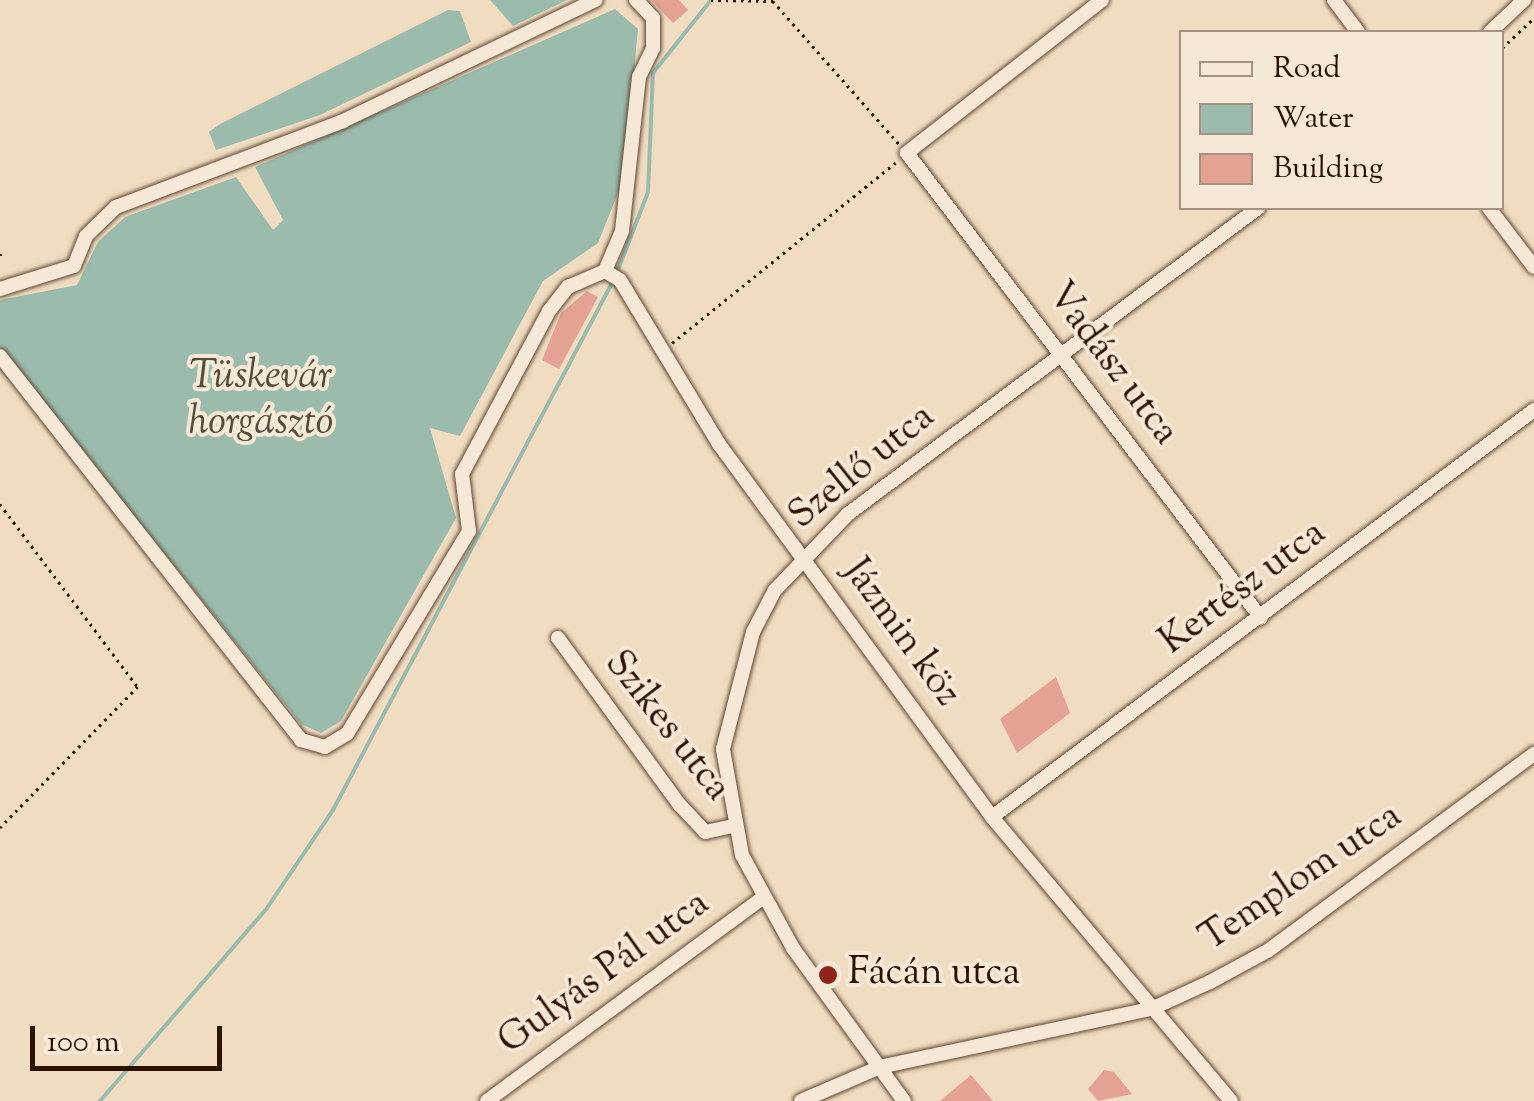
<!DOCTYPE html>
<html>
<head>
<meta charset="utf-8">
<style>
  body { margin:0 }
  #map { position:relative; width:1534px; height:1101px; overflow:hidden; background:#f0dcc0; font-family:"Sorts Mill Goudy",serif }
  div>[style] { position:absolute }
  .water>* { inset:0; background:#9bbcad }
  .stream>* { height:4px; margin:-2px; padding:0 2px; transform-origin:2px; border-radius:2px; background:#9bbcad }
  .building>* { inset:0; background:#e3a292 }
  .path>* { height:2.5px; margin-top:-1.25px; transform-origin:0; background:repeating-linear-gradient(90deg,#2c1103 0 2.5px,transparent 0 7.5px) }
  .roads { filter:drop-shadow(0 0 2px #5d4432) drop-shadow(0 0 2px #5d4432) }
  .minor>* { height:14px; margin:-7px; padding:0 7px; transform-origin:7px; border-radius:7px; background:#f5e8d6 }
  .dots>* { width:28px; height:28px; translate:-50% -50%; box-sizing:border-box; border:5px solid #f5e8d6; border-radius:50% }
  span { translate:-50% -50%; white-space:nowrap; text-align:center; line-height:1.15; -webkit-text-stroke:8px #f5e8d6; paint-order:stroke }
  .street-label { font-size:38px; color:#2c1103 }
  .poi-label { font-size:38px; color:#2c1103 }
  .left { translate:0 -50%; text-align:left }
  .water-label { font-size:40px; color:#534d3e; font-style:italic }
  .legend { position:absolute; left:1179px; top:30px; width:325px; height:180px; box-sizing:border-box; background:#f5e8d6; border:2px solid #a59282; margin:0; padding:12px 18px; list-style:none; font-size:30px; color:#2c1103 }
  .legend li { display:flex; align-items:center; gap:20px; height:50px }
  .legend b { width:50px; border:2px solid #a59282 }
  .scale { position:absolute; left:30px; top:1026px; width:192px; height:45px; box-sizing:border-box; border:5px solid #2c1103; border-top:0; padding-left:12px; font-size:30px; line-height:35px; white-space:nowrap; color:#2c1103; -webkit-text-stroke:8px #f5e8d6; paint-order:stroke }
</style>
</head>
<body>
<div id="map">
  <div class="water">
    <div style="clip-path:polygon(490px 0,567px 0,513px 26px)"></div>
    <div style="clip-path:polygon(615px 9px,638px 29px,624px 178px,598px 243px,543px 281px,460px 436px,430px 428px,456px 518px,341px 721px,321px 733px,301px 724px,0 348px,0 300px,77px 285px,98px 242px,125px 217px,236px 177px,273px 230px,283px 220px,255px 167px)"></div>
    <div style="clip-path:polygon(448px 10px,460px 11px,471px 42px,320px 115px,216px 150px,209px 132px,220px 124px)"></div>
  </div>
  <div class="stream">
    <div style="left:616px;top:275px;width:89px;rotate:-68.9deg"></div>
    <div style="left:648px;top:192px;width:119px;rotate:-87.6deg"></div>
    <div style="left:653px;top:73px;width:93px;rotate:-51.5deg"></div>
    <div style="left:100px;top:1101px;width:255px;rotate:-49.1deg"></div>
    <div style="left:267px;top:908px;width:118px;rotate:-56deg"></div>
    <div style="left:333px;top:810px;width:596px;rotate:-62.1deg"></div>
  </div>
  <div class="building">
    <div style="clip-path:polygon(651px 0,679px 0,688px 10px,673px 23px)"></div>
    <div style="clip-path:polygon(587px 291px,598px 297px,559px 369px,542px 360px,561px 313px)"></div>
    <div style="clip-path:polygon(1056px 677px,1070px 713px,1017px 753px,1000px 719px)"></div>
    <div style="clip-path:polygon(1104px 1070px,1114px 1072px,1132px 1094px,1098px 1101px,1088px 1089px)"></div>
    <div style="clip-path:polygon(971px 1075px,993px 1101px,940px 1101px)"></div>
  </div>
  <div class="path">
    <div style="left:711px;top:0;width:62px;rotate:0.9deg"></div>
    <div style="left:773px;top:1px;width:191px;rotate:48.6deg"></div>
    <div style="left:1502px;top:48px;width:44px;rotate:-43.2deg"></div>
    <div style="left:0;top:255px;width:4px"></div>
    <div style="left:672px;top:343px;width:287px;rotate:-38.9deg"></div>
    <div style="left:0;top:504px;width:229px;rotate:53deg"></div>
    <div style="left:138px;top:687px;width:197px;rotate:134.4deg"></div>
  </div>
  <div class="roads">
    <div class="minor">
      <div style="left:1102px;top:0;width:248px;rotate:141.9deg"></div>
      <div style="left:907px;top:153px;width:584px;rotate:52.72deg"></div>
      <div style="left:1334px;top:0;width:40px;rotate:53deg"></div>
      <div style="left:1490px;top:32px;width:47px;rotate:-43.3deg"></div>
      <div style="left:1489px;top:208px;width:74px;rotate:52.7deg"></div>
      <div style="left:605px;top:271px;width:17px;rotate:31deg"></div>
      <div style="left:620px;top:280px;width:192px;rotate:58.9deg"></div>
      <div style="left:719px;top:444px;width:462px;rotate:53.8deg"></div>
      <div style="left:992px;top:817px;width:371px;rotate:49.9deg"></div>
      <div style="left:0;top:289px;width:77px;rotate:-17.3deg"></div>
      <div style="left:74px;top:266px;width:32px;rotate:-68deg"></div>
      <div style="left:86px;top:236px;width:42px;rotate:-44deg"></div>
      <div style="left:116px;top:207px;width:243px;rotate:-20.7deg"></div>
      <div style="left:343px;top:121px;width:280px;rotate:-25.6deg"></div>
      <div style="left:0;top:356px;width:488px;rotate:51.9deg"></div>
      <div style="left:301px;top:740px;width:25px;rotate:16deg"></div>
      <div style="left:325px;top:747px;width:26px;rotate:-31deg"></div>
      <div style="left:347px;top:734px;width:237px;rotate:-59deg"></div>
      <div style="left:469px;top:531px;width:57px;rotate:-97deg"></div>
      <div style="left:462px;top:474px;width:185px;rotate:-61.9deg"></div>
      <div style="left:549px;top:311px;width:31px;rotate:-52deg"></div>
      <div style="left:568px;top:287px;width:40px;rotate:-23.4deg"></div>
      <div style="left:605px;top:271px;width:43px;rotate:-67deg"></div>
      <div style="left:622px;top:231px;width:155px;rotate:-83.7deg"></div>
      <div style="left:639px;top:77px;width:32px;rotate:-64deg"></div>
      <div style="left:653px;top:48px;width:30px;rotate:-90deg"></div>
      <div style="left:653px;top:18px;width:25px;rotate:-133deg"></div>
      <div style="left:558px;top:638px;width:207px;rotate:53.9deg"></div>
      <div style="left:680px;top:805px;width:37px;rotate:47deg"></div>
      <div style="left:705px;top:832px;width:30px;rotate:-12deg"></div>
      <div style="left:992px;top:817px;width:678px;rotate:-36.9deg"></div>
      <div style="left:487px;top:1101px;width:340px;rotate:-36.4deg"></div>
      <div style="left:801px;top:1101px;width:86px;rotate:-23.3deg"></div>
      <div style="left:880px;top:1067px;width:277px;rotate:-12.1deg"></div>
      <div style="left:1151px;top:1009px;width:65px;rotate:-24.6deg"></div>
      <div style="left:1210px;top:982px;width:67px;rotate:-28.5deg"></div>
      <div style="left:1269px;top:950px;width:330px;rotate:-36.5deg"></div>
      <div style="left:904px;top:1101px;width:189px;rotate:-126deg"></div>
      <div style="left:793px;top:948px;width:106px;rotate:-118.7deg"></div>
      <div style="left:742px;top:855px;width:108px;rotate:-100.2deg"></div>
      <div style="left:723px;top:749px;width:121px;rotate:-75.6deg"></div>
      <div style="left:753px;top:632px;width:47px;rotate:-62.4deg"></div>
      <div style="left:775px;top:590px;width:105px;rotate:-46.2deg"></div>
      <div style="left:848px;top:514px;width:512px;rotate:-36.74deg"></div>
    </div>
  </div>
  <div class="dots">
    <div style="left:828px;top:975px;background:#8f2418"></div>
  </div>
  <div class="street-label">
    <span style="left:1111px;top:365px;rotate:53deg">Vadász utca</span>
    <span style="left:863px;top:468px;rotate:-39deg">Szellő utca</span>
    <span style="left:1244px;top:589px;rotate:-37deg">Kertész utca</span>
    <span style="left:900px;top:634px;rotate:54deg">Jázmin köz</span>
    <span style="left:666px;top:727px;rotate:52deg">Szikes utca</span>
    <span style="left:1302px;top:879px;rotate:-34deg">Templom utca</span>
    <span style="left:605px;top:974px;rotate:-36deg">Gulyás Pál utca</span>
  </div>
  <div class="poi-label">
    <span class="left" style="left:848px;top:975px">Fácán utca</span>
  </div>
  <div class="water-label">
    <span style="left:261px;top:401px">Tüskevár<br>horgásztó</span>
  </div>
  <ul class="legend">
  <li><b style="height:12px;background:#f5e8d6"></b>Road</li>
  <li><b style="height:28px;background:#9bbcad"></b>Water</li>
  <li><b style="height:28px;background:#e3a292"></b>Building</li>
  </ul>
  <div class="scale">100 m</div>
</div>
</body>
</html>
